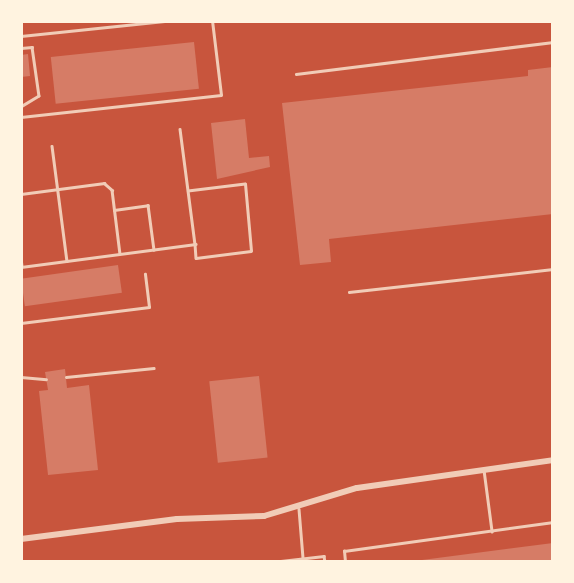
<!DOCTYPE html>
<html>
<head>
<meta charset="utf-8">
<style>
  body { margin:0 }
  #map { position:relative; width:574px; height:583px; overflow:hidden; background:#c8553d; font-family:Arial,sans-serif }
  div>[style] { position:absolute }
  .building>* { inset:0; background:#d67c66; transform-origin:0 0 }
  .service>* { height:2.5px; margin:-1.25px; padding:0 1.25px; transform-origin:1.25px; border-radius:1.25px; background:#f1ccb7 }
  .minor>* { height:6px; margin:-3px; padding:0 3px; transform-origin:3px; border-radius:3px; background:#f1ccb7 }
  span { translate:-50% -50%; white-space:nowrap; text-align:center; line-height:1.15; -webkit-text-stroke:7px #fff3e0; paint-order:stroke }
  .frame { position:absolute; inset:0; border:23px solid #fff3e0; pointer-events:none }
</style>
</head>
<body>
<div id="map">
  <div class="building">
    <div style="left:194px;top:42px;width:47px;height:144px;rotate:84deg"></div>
    <div style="clip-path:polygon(28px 54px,30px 76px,21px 77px,21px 55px)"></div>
    <div style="clip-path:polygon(553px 67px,553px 214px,329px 239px,331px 262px,300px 265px,282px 103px,528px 76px,528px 70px)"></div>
    <div style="clip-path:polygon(245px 119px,249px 158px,269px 156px,270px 167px,217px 179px,211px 123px)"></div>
    <div style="left:118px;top:265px;width:28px;height:98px;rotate:82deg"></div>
    <div style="clip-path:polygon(65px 369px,67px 388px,89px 385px,98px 470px,48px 475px,39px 391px,48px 390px,45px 372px)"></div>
    <div style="left:259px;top:376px;width:82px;height:50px;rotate:84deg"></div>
    <div style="clip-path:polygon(553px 543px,553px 562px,422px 562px,422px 560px)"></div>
  </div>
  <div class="service">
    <div style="left:21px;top:36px;width:144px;rotate:-6deg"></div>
    <div style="left:21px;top:48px;width:11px;rotate:-5deg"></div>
    <div style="left:32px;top:47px;width:49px;rotate:81.9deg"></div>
    <div style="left:39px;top:96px;width:21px;rotate:149deg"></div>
    <div style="left:296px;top:74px;width:259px;rotate:-7.1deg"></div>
    <div style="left:21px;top:117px;width:201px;rotate:-6.3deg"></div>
    <div style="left:221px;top:95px;width:75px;rotate:-96.9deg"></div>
    <div style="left:180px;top:129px;width:116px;rotate:82.6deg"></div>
    <div style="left:52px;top:146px;width:116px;rotate:82.6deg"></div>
    <div style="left:21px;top:194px;width:84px;rotate:-7.5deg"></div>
    <div style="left:104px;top:183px;width:11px;rotate:41deg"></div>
    <div style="left:112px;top:190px;width:64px;rotate:82.9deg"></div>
    <div style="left:114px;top:210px;width:34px;rotate:-8deg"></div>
    <div style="left:148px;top:205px;width:45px;rotate:82.4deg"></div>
    <div style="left:21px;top:258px;width:8px;rotate:83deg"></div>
    <div style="left:21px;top:267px;width:176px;rotate:-7.5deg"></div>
    <div style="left:195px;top:244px;width:14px;rotate:86deg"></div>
    <div style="left:196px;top:258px;width:55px;rotate:-7.3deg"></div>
    <div style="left:251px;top:251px;width:67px;rotate:-95.1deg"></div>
    <div style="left:245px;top:184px;width:57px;rotate:173deg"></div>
    <div style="left:349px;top:292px;width:205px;rotate:-6.4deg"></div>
    <div style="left:21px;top:323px;width:129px;rotate:-7.1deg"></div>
    <div style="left:149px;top:307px;width:33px;rotate:-97deg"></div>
    <div style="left:21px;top:377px;width:25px;rotate:5deg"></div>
    <div style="left:66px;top:377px;width:88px;rotate:-5.8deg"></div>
    <div style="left:484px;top:470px;width:62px;rotate:82.5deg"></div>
    <div style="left:299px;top:509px;width:49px;rotate:85.3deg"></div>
    <div style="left:272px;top:562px;width:52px;rotate:-6.6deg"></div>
    <div style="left:324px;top:556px;width:6px;rotate:81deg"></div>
    <div style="left:345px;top:562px;width:11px;rotate:-95deg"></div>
    <div style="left:344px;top:551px;width:211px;rotate:-7.9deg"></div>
  </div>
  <div class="minor">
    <div style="left:21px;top:539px;width:157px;rotate:-7.3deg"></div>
    <div style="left:177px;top:519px;width:87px;rotate:-2deg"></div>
    <div style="left:264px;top:516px;width:97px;rotate:-16.8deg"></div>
    <div style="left:357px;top:488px;width:198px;rotate:-8.1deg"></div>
  </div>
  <div class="frame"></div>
</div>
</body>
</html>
